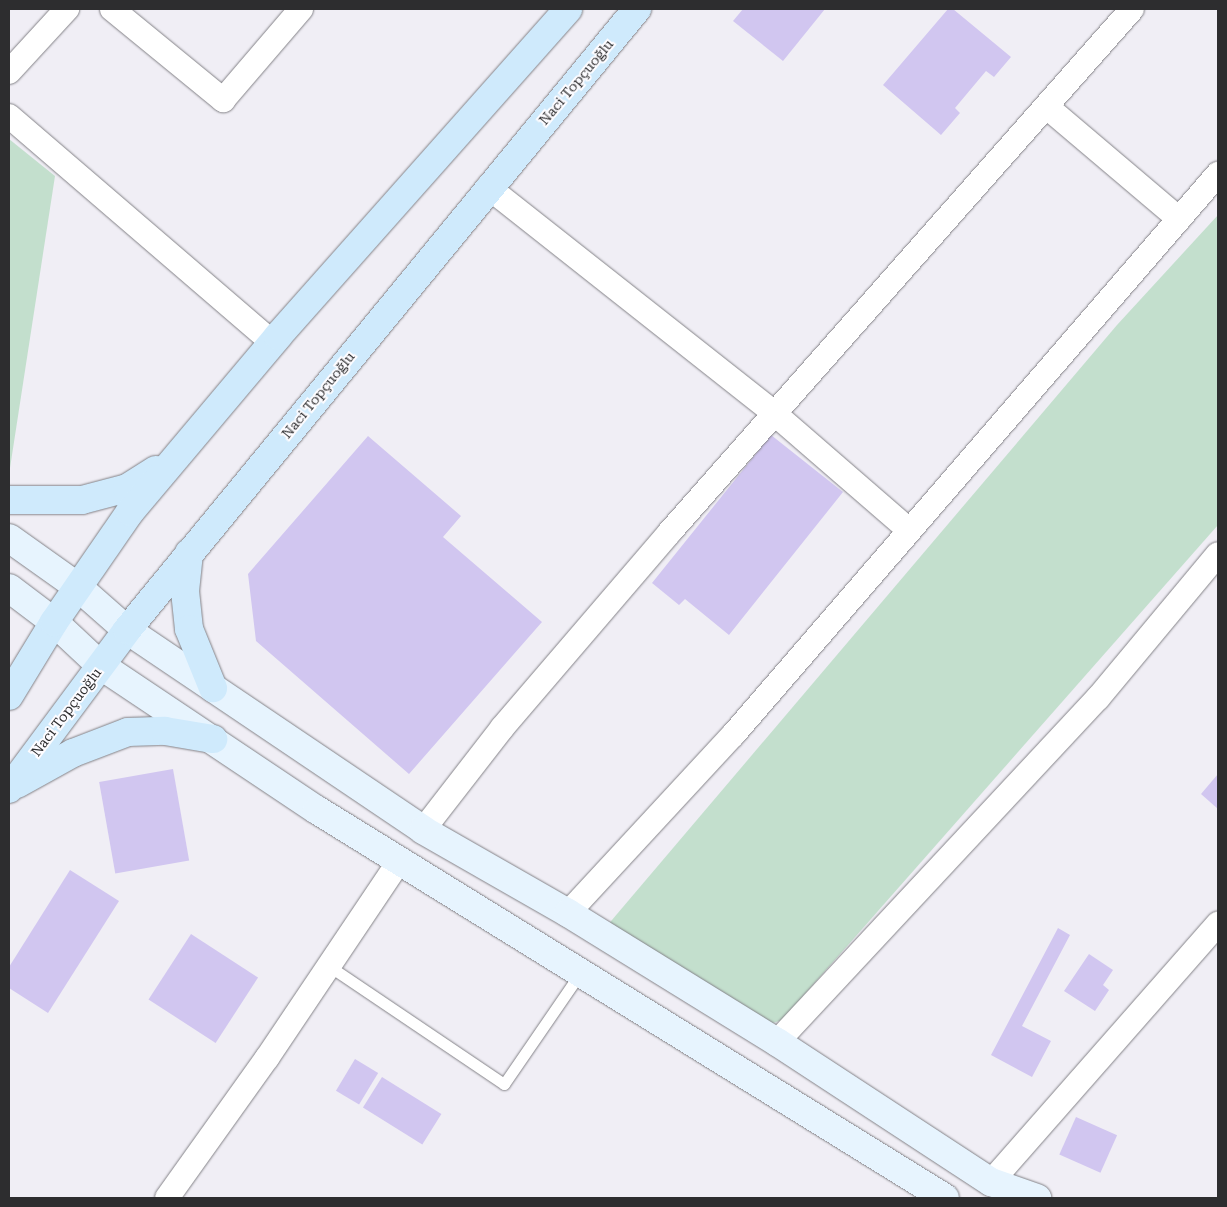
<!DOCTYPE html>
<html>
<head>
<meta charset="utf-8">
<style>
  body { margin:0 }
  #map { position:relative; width:1227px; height:1207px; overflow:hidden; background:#f0eef5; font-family:"Roboto Serif",serif }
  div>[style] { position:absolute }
  .green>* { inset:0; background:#c3dfcd }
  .building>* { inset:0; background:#d1c6f0; transform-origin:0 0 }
  .roads { filter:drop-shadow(0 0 1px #838287) drop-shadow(0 0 1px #838287) }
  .lane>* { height:11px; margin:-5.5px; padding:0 5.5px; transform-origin:5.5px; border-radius:5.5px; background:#fff }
  .street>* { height:24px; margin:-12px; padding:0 12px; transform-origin:12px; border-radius:12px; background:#fff }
  .secondary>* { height:28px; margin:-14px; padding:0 14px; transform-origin:14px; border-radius:14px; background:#e7f4fe }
  .primary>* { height:28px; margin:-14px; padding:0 14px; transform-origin:14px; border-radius:14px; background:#cfeafc }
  span { translate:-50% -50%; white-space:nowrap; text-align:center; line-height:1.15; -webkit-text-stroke:4px #fdfcff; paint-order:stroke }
  .street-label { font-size:14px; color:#2d2d2f }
  .frame { position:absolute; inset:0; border:10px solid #2d2d2f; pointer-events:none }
</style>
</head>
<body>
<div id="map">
  <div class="green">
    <div style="clip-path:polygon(9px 139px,55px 176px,10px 468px,9px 467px)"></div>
    <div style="clip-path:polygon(1218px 215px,1218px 525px,782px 1020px,770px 1024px,606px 927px,1117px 325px)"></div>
  </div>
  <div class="building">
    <div style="clip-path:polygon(743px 9px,825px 9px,783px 61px,733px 21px)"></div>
    <div style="clip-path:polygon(948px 9px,953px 9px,1011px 57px,994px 77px,986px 71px,955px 108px,960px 113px,941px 135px,883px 85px)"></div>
    <div style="clip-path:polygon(771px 435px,843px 492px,729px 635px,685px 599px,679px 605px,652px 583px)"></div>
    <div style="clip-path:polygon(368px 436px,461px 516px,443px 537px,542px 622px,409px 774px,256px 641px,248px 574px)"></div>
    <div style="left:173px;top:769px;width:93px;height:75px;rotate:80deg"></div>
    <div style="clip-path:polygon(1218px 774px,1218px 809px,1201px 794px)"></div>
    <div style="clip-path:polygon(70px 870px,119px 901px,48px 1013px,9px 988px,9px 967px)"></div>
    <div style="clip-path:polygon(1058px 928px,1070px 935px,1022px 1026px,1051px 1041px,1032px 1077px,991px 1055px)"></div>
    <div style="left:191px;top:934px;width:80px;height:78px;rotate:33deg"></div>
    <div style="clip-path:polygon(1089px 954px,1113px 970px,1103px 985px,1109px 990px,1095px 1011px,1064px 991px)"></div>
    <div style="left:355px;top:1059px;width:27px;height:37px;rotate:31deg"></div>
    <div style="left:382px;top:1077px;width:70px;height:36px;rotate:32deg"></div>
    <div style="left:1076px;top:1117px;width:45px;height:41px;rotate:24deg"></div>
  </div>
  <div class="roads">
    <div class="lane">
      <div style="left:329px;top:966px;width:211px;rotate:34deg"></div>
      <div style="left:504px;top:1084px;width:136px;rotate:-55.5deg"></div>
    </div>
    <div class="street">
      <div style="left:112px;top:9px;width:144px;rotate:39.3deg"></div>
      <div style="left:223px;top:100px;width:120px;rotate:-49.4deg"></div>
      <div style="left:9px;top:72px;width:86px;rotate:-47.4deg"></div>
      <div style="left:1047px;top:107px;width:173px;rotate:40.3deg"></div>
      <div style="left:9px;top:116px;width:348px;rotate:40.7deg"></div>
      <div style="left:488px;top:187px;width:366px;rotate:38.3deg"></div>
      <div style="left:775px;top:414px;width:177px;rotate:40.9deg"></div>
      <div style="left:423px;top:830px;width:129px;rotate:-52.2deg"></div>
      <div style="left:502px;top:728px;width:257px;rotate:-49.4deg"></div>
      <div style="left:669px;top:533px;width:699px;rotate:-48.54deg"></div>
      <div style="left:568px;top:913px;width:243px;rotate:-47.2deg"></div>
      <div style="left:733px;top:735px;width:742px;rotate:-49.16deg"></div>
      <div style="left:777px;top:1042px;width:471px;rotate:-47deg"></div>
      <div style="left:1098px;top:698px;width:187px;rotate:-50.2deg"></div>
      <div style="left:991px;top:1182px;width:344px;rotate:-48.7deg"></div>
      <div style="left:167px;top:1198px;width:172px;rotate:-54.5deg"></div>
      <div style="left:267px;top:1058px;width:239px;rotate:-56.1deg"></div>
    </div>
    <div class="secondary">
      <div style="left:9px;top:538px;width:85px;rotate:35.4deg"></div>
      <div style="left:78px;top:587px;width:65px;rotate:41.3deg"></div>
      <div style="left:127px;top:630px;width:357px;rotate:34deg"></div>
      <div style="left:423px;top:830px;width:167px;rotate:29.8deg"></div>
      <div style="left:568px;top:913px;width:246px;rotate:31.7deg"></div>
      <div style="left:777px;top:1042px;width:256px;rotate:33.2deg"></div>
      <div style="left:991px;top:1182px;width:49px;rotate:19.2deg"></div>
      <div style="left:9px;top:588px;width:56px;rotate:37.1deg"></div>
      <div style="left:54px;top:622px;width:63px;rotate:43.1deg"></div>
      <div style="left:100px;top:665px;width:261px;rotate:33.8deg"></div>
      <div style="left:317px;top:810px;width:738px;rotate:31.71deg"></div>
    </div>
    <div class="primary">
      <div style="left:9px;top:500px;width:73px"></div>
      <div style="left:82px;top:500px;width:47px;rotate:-14.9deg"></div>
      <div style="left:127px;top:488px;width:34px;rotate:-32deg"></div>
      <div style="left:189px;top:553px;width:38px;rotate:96deg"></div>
      <div style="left:185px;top:591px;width:38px;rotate:84deg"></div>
      <div style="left:189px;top:629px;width:64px;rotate:67.9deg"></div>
      <div style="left:9px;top:696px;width:87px;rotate:-58.7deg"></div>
      <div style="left:54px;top:622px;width:134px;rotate:-55.4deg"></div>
      <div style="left:130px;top:512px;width:230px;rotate:-49.9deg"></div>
      <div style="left:278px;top:336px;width:437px;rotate:-48.4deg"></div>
      <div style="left:17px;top:784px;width:64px;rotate:-29deg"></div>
      <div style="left:73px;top:753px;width:59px;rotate:-20.9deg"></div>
      <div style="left:128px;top:732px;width:37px;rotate:-2deg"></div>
      <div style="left:165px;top:731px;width:49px;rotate:9.5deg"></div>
      <div style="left:9px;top:789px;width:198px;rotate:-53.4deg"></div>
      <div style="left:127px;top:630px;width:804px;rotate:-50.61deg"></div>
    </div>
  </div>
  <div class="street-label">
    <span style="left:576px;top:82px;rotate:-50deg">Naci Topçuoğlu</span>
    <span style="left:318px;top:395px;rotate:-51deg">Naci Topçuoğlu</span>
    <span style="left:66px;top:712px;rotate:-53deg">Naci Topçuoğlu</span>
  </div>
  <div class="frame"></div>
</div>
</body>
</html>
